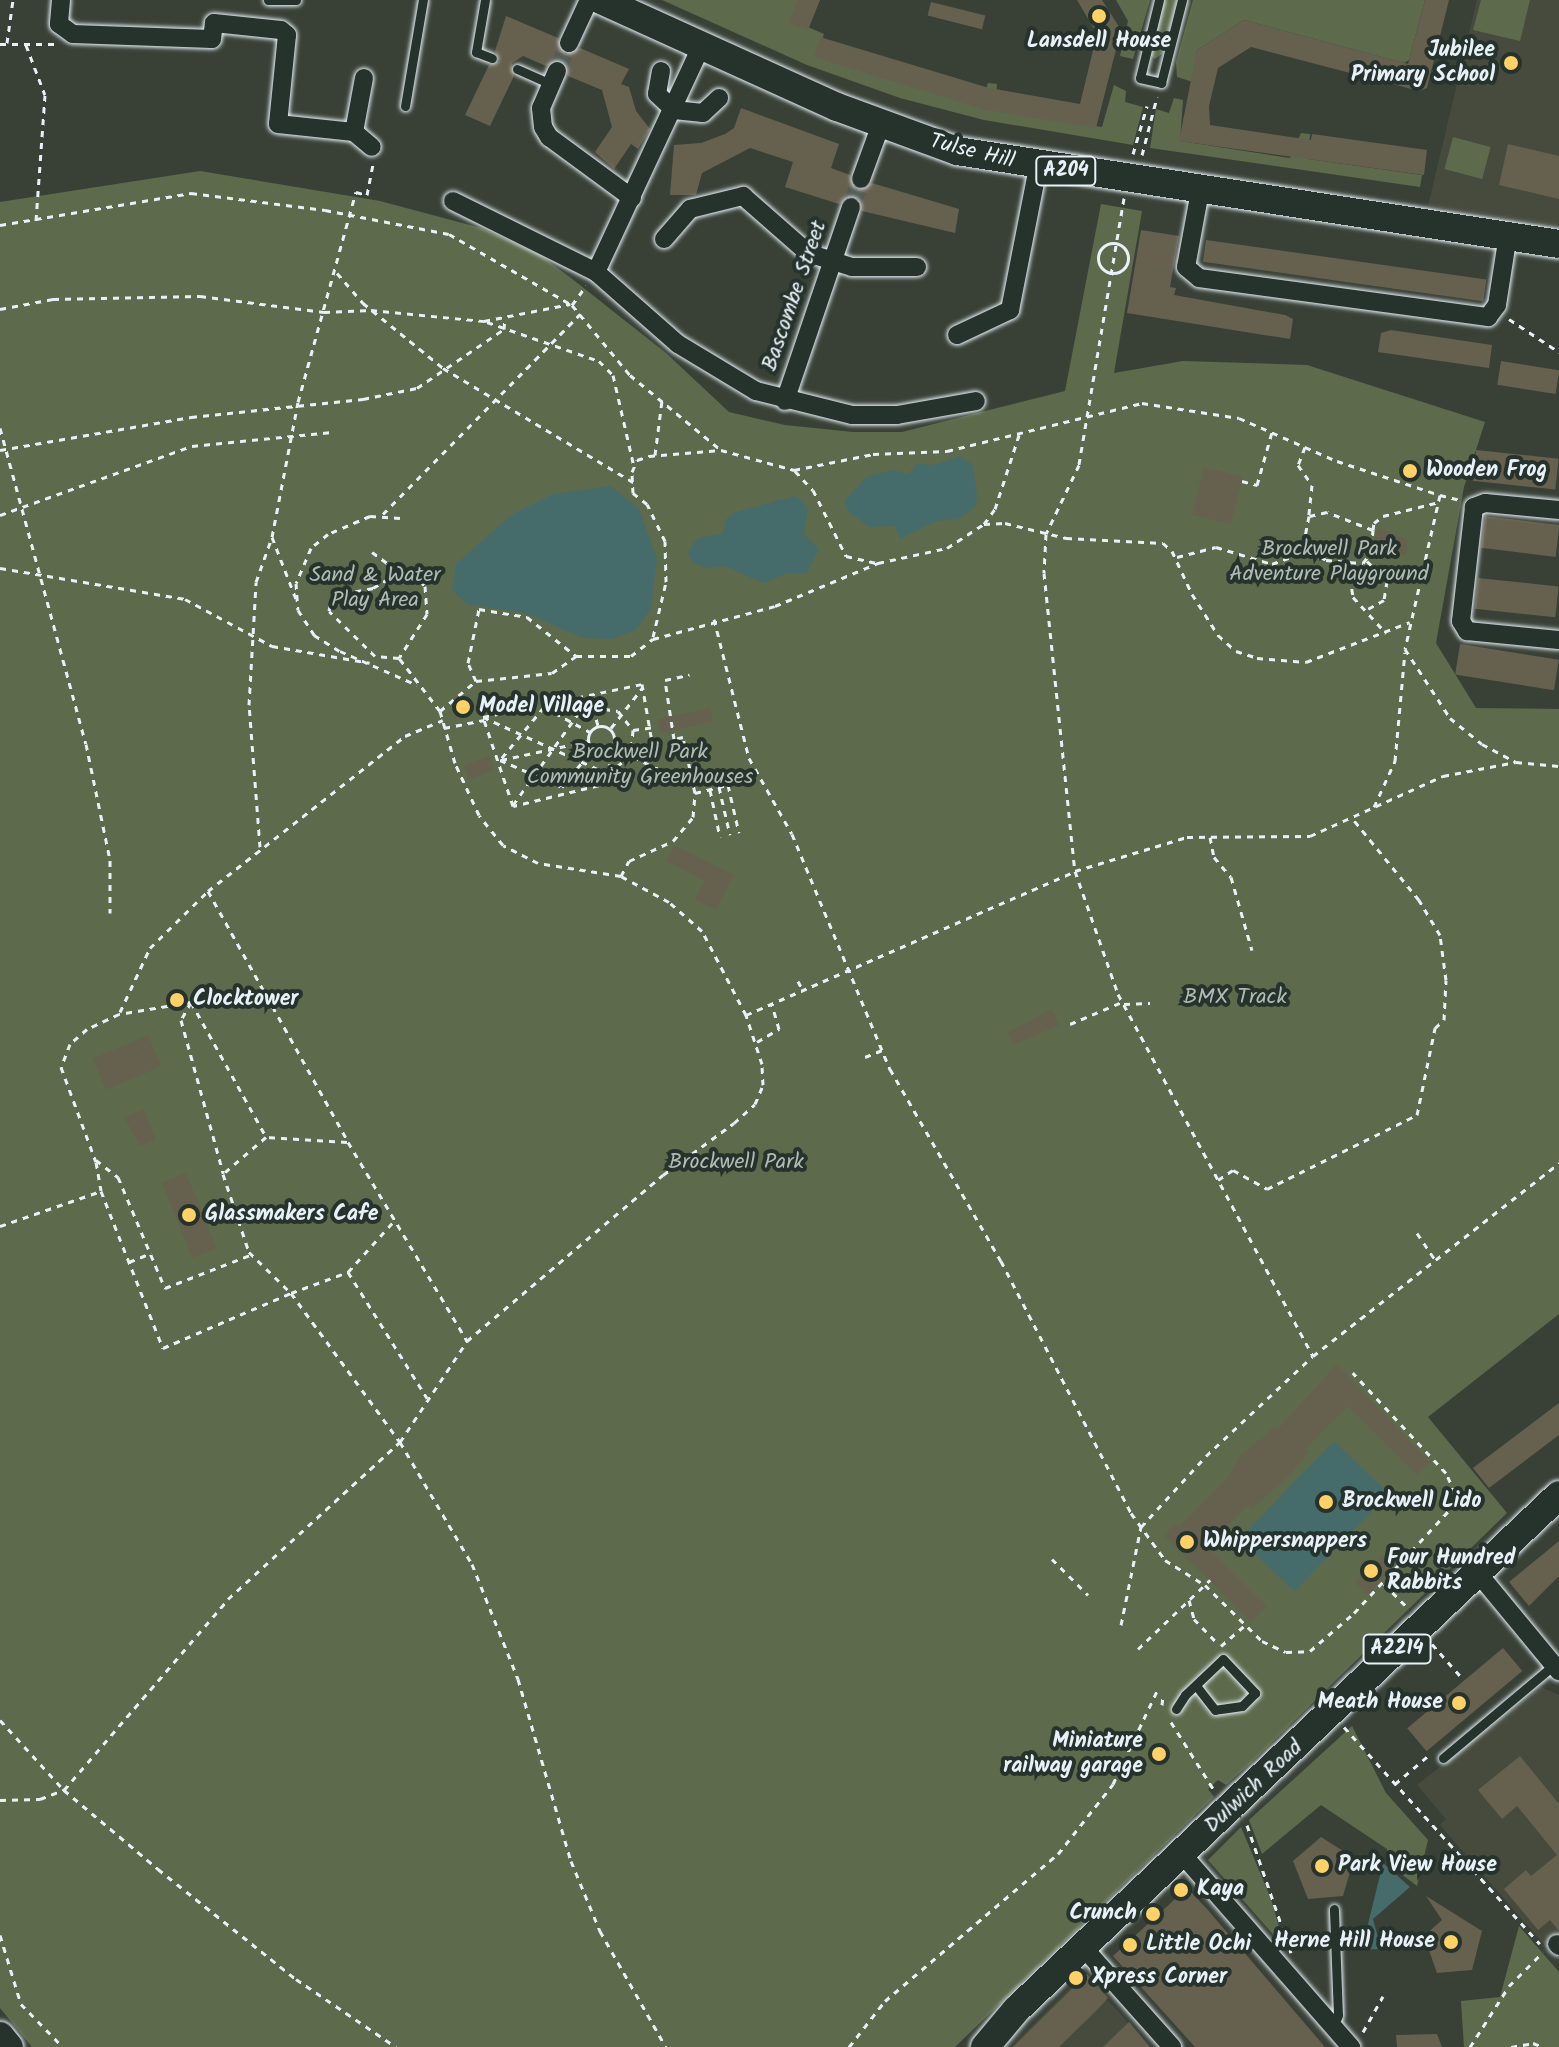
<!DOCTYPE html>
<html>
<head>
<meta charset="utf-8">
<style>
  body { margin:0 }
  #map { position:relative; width:1559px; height:2047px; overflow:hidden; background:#394137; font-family:Kalam,sans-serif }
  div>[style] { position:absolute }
  .built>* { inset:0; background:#464b3e }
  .green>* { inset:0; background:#5d6b4c; transform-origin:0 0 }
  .water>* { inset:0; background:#466b6b; transform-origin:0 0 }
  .building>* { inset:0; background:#66614f; transform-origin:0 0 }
  .street-tunnel>* { height:18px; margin-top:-9px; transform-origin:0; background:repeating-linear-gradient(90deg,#535b54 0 18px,transparent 0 27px) }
  .path>* { height:3px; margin-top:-1.5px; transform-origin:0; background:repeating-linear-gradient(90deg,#e8f1f8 0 6px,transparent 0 12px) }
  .path>.ring { margin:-1.5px; padding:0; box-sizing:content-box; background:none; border:3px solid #e8f1f8; border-radius:50% }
  .roads { filter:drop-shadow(0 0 2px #e8f1f8) drop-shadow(0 0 2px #e8f1f8) }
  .lane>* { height:9px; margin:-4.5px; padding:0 4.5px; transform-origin:4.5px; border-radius:4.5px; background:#26332d }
  .street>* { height:18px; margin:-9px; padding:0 9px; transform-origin:9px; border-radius:9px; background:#26332d }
  .primary>* { height:28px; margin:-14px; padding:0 14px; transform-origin:14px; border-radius:14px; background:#26332d }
  .dots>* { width:22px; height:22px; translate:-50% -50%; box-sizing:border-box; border:4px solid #26332d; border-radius:50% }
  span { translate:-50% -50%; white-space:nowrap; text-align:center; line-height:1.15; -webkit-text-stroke:8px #26332d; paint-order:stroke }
  .shield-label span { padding:2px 6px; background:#26332d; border:2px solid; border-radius:6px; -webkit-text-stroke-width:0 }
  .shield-label { font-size:20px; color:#e8f1f8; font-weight:700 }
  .poi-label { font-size:22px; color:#e8f1f8; font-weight:700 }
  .right { translate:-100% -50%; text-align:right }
  .left { translate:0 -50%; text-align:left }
  .street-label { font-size:22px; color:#e8f1f8 }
  .park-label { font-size:22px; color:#b0bbb3 }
</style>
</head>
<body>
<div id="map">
  <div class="built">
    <div style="clip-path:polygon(1477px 0,1559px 0,1559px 226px,1428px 206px)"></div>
    <div style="clip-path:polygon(1541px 1687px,1559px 1695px,1559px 1939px,1546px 1947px,1440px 1825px,1446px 1819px,1417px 1785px)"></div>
    <div style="clip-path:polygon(1084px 1974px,1150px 2047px,1012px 2047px,1017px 2041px)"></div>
  </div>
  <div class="green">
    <div style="clip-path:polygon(662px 0,800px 0,792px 20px,824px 34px,817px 55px,981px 104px,988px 83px,997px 84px,995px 109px,1102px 127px,1114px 85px,1126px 91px,1125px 102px,1143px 107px,1133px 145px,984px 120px,900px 98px,807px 65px)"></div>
    <div style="clip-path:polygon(1116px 0,1150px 0,1133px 59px,1120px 56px,1128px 21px)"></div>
    <div style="clip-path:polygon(1164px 0,1177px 0,1164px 52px,1155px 59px,1151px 56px)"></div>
    <div style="clip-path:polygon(1193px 0,1425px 0,1409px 60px,1404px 63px,1244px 20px,1197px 50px,1193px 82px,1177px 77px,1176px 62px)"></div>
    <div style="clip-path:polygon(1481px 0,1530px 0,1520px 41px,1473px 30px)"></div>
    <div style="clip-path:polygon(1174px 98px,1183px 100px,1180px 141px,1290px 158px,1301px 133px,1310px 134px,1308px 159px,1422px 175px,1420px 187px,1150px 148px,1156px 109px,1169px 113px)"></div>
    <div style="left:1453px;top:137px;width:39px;height:33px;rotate:15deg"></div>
    <div style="clip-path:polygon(200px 171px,380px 201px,481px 228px,540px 255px,571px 278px,666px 353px,729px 412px,785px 425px,853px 432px,902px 432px,1065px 391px,1101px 204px,1142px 211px,1114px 373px,1183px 361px,1307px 365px,1485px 422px,1464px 487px,1436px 643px,1476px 708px,1559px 709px,1559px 1314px,1428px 1417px,1507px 1513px,1253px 1761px,1226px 1785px,1218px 1780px,1208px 1789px,1214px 1797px,955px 2047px,32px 2047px,0 2008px,0 202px)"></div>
    <div style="clip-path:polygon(1352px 1726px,1386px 1793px,1428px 1840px,1417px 1886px,1387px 1863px,1387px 1849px,1321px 1805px,1262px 1854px,1249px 1820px)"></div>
    <div style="clip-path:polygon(1241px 1827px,1271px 1899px,1285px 1948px,1208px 1860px)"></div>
    <div style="clip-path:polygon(1519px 1926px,1559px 1972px,1559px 2047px,1464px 2047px,1461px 2001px,1500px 1997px)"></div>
  </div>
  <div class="water">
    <div style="clip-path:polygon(960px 456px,973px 465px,977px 496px,975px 507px,959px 519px,936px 521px,900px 539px,895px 526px,869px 527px,847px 510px,845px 501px,866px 477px,893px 470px,908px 474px,918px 463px,934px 465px)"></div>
    <div style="clip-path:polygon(611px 486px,639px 509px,657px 558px,651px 608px,636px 630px,611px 639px,583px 638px,525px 613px,467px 604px,452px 590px,456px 564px,511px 515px,553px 494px)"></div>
    <div style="clip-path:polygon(796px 496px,808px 507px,804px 534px,819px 549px,806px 574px,787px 573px,764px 583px,724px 566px,706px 568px,692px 562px,688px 552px,698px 538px,722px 534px,726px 519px,735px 512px)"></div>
    <div style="left:1334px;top:1441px;width:76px;height:136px;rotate:44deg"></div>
    <div style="clip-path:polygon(1383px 1863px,1410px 1887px,1373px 1919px,1381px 1949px,1352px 1950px,1353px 1935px,1344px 1928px,1367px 1928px)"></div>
  </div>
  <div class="building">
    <div style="clip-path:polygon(798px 0,820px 0,808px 30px,788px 23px)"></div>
    <div style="clip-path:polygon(1077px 0,1102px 0,1121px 30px,1096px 128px,982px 109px,814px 57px,820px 37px,989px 88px,1080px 104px,1097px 34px)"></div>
    <div style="clip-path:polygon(1425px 0,1449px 0,1427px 88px,1419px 91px,1251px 47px,1218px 68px,1209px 106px,1210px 125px,1311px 140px,1312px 134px,1427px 150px,1424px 175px,1179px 141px,1197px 50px,1244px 20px,1408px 64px)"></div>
    <div style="left:931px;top:2px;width:56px;height:14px;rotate:14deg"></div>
    <div style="clip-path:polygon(506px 16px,558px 38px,565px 54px,580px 48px,629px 69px,621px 84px,629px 87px,636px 111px,650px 129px,638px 149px,631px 144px,614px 169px,595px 152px,612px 127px,602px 90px,568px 76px,561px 60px,546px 66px,523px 56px,512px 63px,514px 76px,490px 126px,465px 115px,489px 65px,499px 61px,495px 51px)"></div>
    <div style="clip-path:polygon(741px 108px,839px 144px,831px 168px,850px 175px,856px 190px,872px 183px,959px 209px,955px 233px,862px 211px,854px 195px,839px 204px,785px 187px,793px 162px,750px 148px,702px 173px,696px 195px,670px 195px,674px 145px,701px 143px,725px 134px,734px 128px)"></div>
    <div style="clip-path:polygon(1508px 144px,1559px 156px,1559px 199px,1499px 185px)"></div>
    <div style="clip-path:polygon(1141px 230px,1179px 236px,1170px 287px,1176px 288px,1174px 295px,1285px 315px,1293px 319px,1290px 339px,1127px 313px)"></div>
    <div style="left:1206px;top:240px;width:283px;height:22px;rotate:8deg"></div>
    <div style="clip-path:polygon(1391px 330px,1492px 345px,1489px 368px,1378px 352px,1381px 333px)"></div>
    <div style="left:1501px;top:361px;width:59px;height:24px;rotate:9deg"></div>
    <div style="left:1476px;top:450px;width:83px;height:31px;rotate:6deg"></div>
    <div style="left:1204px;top:467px;width:40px;height:49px;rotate:14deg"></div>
    <div style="left:1485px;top:516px;width:75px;height:32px;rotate:7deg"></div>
    <div style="clip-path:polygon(1378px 528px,1409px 540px,1405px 555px,1373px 546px)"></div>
    <div style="left:1478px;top:578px;width:81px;height:31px;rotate:6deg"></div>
    <div style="left:1460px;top:644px;width:100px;height:31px;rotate:9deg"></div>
    <div style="left:710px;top:708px;width:14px;height:54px;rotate:78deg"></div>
    <div style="left:489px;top:756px;width:15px;height:27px;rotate:70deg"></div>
    <div style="clip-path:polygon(674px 845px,734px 875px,716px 910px,695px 899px,705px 881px,666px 861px)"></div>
    <div style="clip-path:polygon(1052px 1009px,1059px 1025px,1013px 1045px,1008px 1032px)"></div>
    <div style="left:148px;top:1035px;width:34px;height:60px;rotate:67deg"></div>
    <div style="clip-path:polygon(144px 1109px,156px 1140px,140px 1146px,124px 1117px)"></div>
    <div style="left:186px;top:1173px;width:81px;height:26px;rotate:68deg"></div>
    <div style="clip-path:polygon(1337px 1364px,1430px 1462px,1417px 1475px,1348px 1406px,1306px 1448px,1309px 1452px,1288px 1476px,1252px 1509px,1248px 1505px,1207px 1547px,1267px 1606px,1251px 1622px,1164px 1535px,1175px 1524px,1179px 1527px,1228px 1478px,1239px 1457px,1275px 1426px,1278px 1429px)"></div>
    <div style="clip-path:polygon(1559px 1403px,1559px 1435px,1489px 1488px,1473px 1468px)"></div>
    <div style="clip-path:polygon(1559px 1541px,1559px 1576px,1529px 1606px,1509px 1582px)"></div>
    <div style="left:1383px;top:1555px;width:17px;height:39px;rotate:45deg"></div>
    <div style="left:1503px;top:1648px;width:30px;height:125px;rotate:50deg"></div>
    <div style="clip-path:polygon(1520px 1756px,1559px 1804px,1559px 1931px,1550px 1920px,1538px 1930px,1504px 1889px,1526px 1870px,1531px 1876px,1557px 1855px,1517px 1806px,1502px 1819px,1478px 1790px)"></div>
    <div style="clip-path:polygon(1321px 1837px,1354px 1858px,1343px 1896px,1308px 1899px,1293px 1861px)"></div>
    <div style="clip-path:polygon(1187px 1888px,1207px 1909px,1325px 2047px,1195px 2047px,1113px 1956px)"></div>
    <div style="clip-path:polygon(1426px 1896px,1482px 1931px,1472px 1970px,1437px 1973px,1424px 1936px,1442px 1920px)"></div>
    <div style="clip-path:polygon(1087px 1974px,1108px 1998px,1099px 2008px,1059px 2047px,1013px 2047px)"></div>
    <div style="clip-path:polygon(1129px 2022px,1150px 2047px,1103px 2047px)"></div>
    <div style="clip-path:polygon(1437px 2034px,1442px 2047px,1397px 2047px,1396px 2035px)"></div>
  </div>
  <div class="street-tunnel">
    <div style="left:557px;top:71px;width:30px;rotate:-67deg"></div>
    <div style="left:851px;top:207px;width:30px;rotate:-70deg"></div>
  </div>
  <div class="path">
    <div style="left:7px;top:43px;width:43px;rotate:-82.1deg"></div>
    <div style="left:0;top:44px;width:56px"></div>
    <div style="left:26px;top:45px;width:53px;rotate:69.2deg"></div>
    <div style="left:45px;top:95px;width:126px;rotate:94.1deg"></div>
    <div style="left:1133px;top:154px;width:50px;rotate:-73.7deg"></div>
    <div style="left:1142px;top:155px;width:60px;rotate:-75.5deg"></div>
    <div style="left:1124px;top:198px;width:271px;rotate:99.6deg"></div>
    <div style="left:1079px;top:465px;width:76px;rotate:115.6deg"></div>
    <div style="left:1046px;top:534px;width:39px;rotate:93deg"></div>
    <div style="left:1044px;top:573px;width:300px;rotate:84.1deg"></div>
    <div style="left:1075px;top:871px;width:130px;rotate:70.7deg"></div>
    <div style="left:1118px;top:994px;width:411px;rotate:61.7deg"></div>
    <div style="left:0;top:225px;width:194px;rotate:-9.5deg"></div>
    <div style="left:191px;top:193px;width:135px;rotate:7.2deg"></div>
    <div style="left:325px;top:210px;width:126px;rotate:11deg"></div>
    <div style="left:449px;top:234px;width:142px;rotate:30deg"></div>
    <div style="left:572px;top:305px;width:91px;rotate:50.4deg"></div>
    <div style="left:630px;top:375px;width:118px;rotate:39.5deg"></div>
    <div style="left:721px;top:450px;width:76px;rotate:15.3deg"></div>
    <div style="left:794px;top:470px;width:81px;rotate:-11.4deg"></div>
    <div style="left:873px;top:454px;width:74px;rotate:-2.3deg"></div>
    <div style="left:947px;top:451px;width:201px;rotate:-13.8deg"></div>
    <div style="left:1142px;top:403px;width:98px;rotate:8.8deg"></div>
    <div style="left:1239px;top:418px;width:107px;rotate:23.7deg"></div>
    <div style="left:1337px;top:461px;width:108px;rotate:18.3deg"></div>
    <div style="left:1440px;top:495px;width:158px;rotate:102.8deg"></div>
    <div style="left:1405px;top:649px;width:82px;rotate:56.9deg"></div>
    <div style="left:1450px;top:718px;width:41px;rotate:39.1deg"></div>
    <div style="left:1482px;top:744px;width:38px;rotate:28deg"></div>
    <div class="ring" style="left:1098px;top:243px;width:27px;height:27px"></div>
    <div style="left:337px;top:273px;width:40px;rotate:49deg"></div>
    <div style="left:363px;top:303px;width:103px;rotate:39.1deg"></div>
    <div style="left:443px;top:368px;width:222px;rotate:31deg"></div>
    <div style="left:572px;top:305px;width:24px;rotate:-54deg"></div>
    <div style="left:0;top:309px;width:54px;rotate:-10.7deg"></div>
    <div style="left:53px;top:299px;width:147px;rotate:-1.2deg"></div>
    <div style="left:200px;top:296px;width:125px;rotate:7.4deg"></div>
    <div style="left:324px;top:312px;width:47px;rotate:-2.4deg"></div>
    <div style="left:371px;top:310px;width:114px;rotate:5.6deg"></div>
    <div style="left:484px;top:321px;width:88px;rotate:-11.2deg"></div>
    <div style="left:1509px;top:319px;width:60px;rotate:33.4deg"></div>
    <div style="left:487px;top:322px;width:119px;rotate:19.2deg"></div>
    <div style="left:599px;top:361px;width:20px;rotate:45deg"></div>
    <div style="left:613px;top:375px;width:94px;rotate:77.1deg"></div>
    <div style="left:0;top:428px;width:327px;rotate:74.8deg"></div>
    <div style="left:86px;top:744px;width:118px;rotate:78.3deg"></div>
    <div style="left:110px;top:860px;width:53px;rotate:90deg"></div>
    <div style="left:1305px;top:447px;width:19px;rotate:111deg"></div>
    <div style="left:1298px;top:465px;width:24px;rotate:55deg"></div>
    <div style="left:1312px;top:485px;width:31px;rotate:96deg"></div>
    <div style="left:0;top:450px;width:194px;rotate:-9.8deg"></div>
    <div style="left:191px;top:417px;width:173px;rotate:-6deg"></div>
    <div style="left:363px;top:399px;width:55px;rotate:-11.5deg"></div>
    <div style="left:417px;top:388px;width:105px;rotate:-34.1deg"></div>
    <div style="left:504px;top:329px;width:11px;rotate:-85deg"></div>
    <div style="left:655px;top:455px;width:55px;rotate:-82.7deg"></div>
    <div style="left:795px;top:471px;width:26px;rotate:47deg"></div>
    <div style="left:813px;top:490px;width:74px;rotate:63.4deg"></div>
    <div style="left:846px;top:556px;width:31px;rotate:13deg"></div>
    <div style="left:1242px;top:481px;width:16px;rotate:15deg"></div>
    <div style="left:1257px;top:485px;width:55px;rotate:-74.2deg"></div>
    <div style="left:1440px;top:495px;width:21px;rotate:14deg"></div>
    <div style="left:383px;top:514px;width:281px;rotate:-45.4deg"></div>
    <div style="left:0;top:515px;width:204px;rotate:-19.8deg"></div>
    <div style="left:192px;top:446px;width:141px;rotate:-5.7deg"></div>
    <div style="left:400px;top:518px;width:30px;rotate:-176deg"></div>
    <div style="left:370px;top:516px;width:46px;rotate:156.8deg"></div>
    <div style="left:328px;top:534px;width:22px;rotate:141deg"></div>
    <div style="left:311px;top:548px;width:38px;rotate:113deg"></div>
    <div style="left:296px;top:583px;width:27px;rotate:86deg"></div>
    <div style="left:298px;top:610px;width:30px;rotate:57deg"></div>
    <div style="left:314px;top:635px;width:31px;rotate:32deg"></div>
    <div style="left:340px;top:651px;width:84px;rotate:23.8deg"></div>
    <div style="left:984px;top:524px;width:21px;rotate:-3deg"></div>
    <div style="left:1005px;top:523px;width:63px;rotate:13.8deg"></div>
    <div style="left:1066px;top:538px;width:97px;rotate:3deg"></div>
    <div style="left:1163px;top:543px;width:12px;rotate:42deg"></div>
    <div style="left:1172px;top:551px;width:47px;rotate:65.1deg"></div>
    <div style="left:1192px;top:594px;width:49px;rotate:57.6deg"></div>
    <div style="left:1218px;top:635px;width:24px;rotate:42deg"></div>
    <div style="left:1236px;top:651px;width:22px;rotate:18deg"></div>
    <div style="left:1257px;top:658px;width:49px;rotate:4.7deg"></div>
    <div style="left:1306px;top:662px;width:111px;rotate:-21deg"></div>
    <div style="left:1373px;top:530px;width:49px;rotate:-158.6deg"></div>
    <div style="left:1327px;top:512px;width:18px;rotate:167deg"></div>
    <div style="left:1309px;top:516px;width:20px;rotate:101deg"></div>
    <div style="left:1305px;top:536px;width:15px;rotate:70deg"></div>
    <div style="left:1310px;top:550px;width:19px;rotate:32deg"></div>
    <div style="left:1326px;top:560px;width:37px;rotate:5deg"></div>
    <div style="left:1363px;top:563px;width:10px;rotate:-53deg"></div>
    <div style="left:1369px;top:555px;width:8px;rotate:-76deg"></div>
    <div style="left:1371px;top:547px;width:17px;rotate:-83deg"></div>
    <div style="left:1373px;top:530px;width:7px;rotate:-82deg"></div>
    <div style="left:1374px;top:523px;width:11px;rotate:-38deg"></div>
    <div style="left:1383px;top:516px;width:58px;rotate:-14deg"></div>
    <div style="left:272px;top:537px;width:66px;rotate:68.8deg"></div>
    <div style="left:372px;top:552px;width:19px;rotate:36deg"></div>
    <div style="left:387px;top:563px;width:13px;rotate:61deg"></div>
    <div style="left:1177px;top:557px;width:40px;rotate:-14.4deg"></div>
    <div style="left:1216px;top:547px;width:59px;rotate:16.9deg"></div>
    <div style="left:1272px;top:564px;width:40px;rotate:-20.2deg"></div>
    <div style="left:1367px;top:561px;width:28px;rotate:45deg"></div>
    <div style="left:1387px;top:581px;width:19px;rotate:99deg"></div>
    <div style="left:1384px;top:600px;width:18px;rotate:151deg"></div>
    <div style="left:1348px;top:565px;width:32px;rotate:81deg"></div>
    <div style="left:1353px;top:597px;width:49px;rotate:47.5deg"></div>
    <div style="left:0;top:568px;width:188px;rotate:9.5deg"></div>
    <div style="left:185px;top:599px;width:99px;rotate:28.4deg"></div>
    <div style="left:272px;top:646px;width:99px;rotate:9.8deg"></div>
    <div style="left:401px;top:571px;width:11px;rotate:5deg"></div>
    <div style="left:412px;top:572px;width:19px;rotate:47deg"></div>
    <div style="left:425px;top:586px;width:28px;rotate:86deg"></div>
    <div style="left:427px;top:614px;width:52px;rotate:122.5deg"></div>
    <div style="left:399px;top:658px;width:24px;rotate:-175deg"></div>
    <div style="left:375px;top:656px;width:64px;rotate:-135.6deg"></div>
    <div style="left:329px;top:611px;width:15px;rotate:-79deg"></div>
    <div style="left:332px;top:596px;width:42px;rotate:-11deg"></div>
    <div style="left:373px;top:588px;width:33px;rotate:-31deg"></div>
    <div style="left:714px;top:619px;width:143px;rotate:75.9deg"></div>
    <div style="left:749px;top:758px;width:87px;rotate:60.5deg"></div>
    <div style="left:792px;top:834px;width:255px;rotate:67.4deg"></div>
    <div style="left:890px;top:1069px;width:222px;rotate:60deg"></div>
    <div style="left:1001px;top:1261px;width:284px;rotate:62.7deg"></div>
    <div style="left:1131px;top:1513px;width:58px;rotate:54.1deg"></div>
    <div style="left:1165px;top:1560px;width:47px;rotate:32deg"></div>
    <div style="left:1205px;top:1585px;width:80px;rotate:44.5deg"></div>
    <div style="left:1262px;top:1641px;width:26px;rotate:25deg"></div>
    <div style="left:1286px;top:1652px;width:24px;rotate:-2deg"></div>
    <div style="left:1310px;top:1651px;width:58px;rotate:-40.8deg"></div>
    <div style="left:1354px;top:1613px;width:146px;rotate:-47.2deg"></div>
    <div style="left:1453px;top:1506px;width:13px;rotate:-81deg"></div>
    <div style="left:1455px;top:1493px;width:22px;rotate:-114deg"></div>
    <div style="left:1446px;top:1473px;width:137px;rotate:-132.9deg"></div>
    <div style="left:653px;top:637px;width:57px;rotate:-76.7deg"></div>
    <div style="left:666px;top:582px;width:41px;rotate:-91.4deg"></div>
    <div style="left:665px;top:541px;width:41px;rotate:-115.9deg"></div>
    <div style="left:647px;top:504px;width:18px;rotate:-142deg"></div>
    <div style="left:633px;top:493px;width:21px;rotate:-93deg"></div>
    <div style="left:632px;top:472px;width:13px;rotate:-67deg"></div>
    <div style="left:637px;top:460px;width:13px;rotate:-18deg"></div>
    <div style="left:649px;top:456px;width:72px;rotate:-4.8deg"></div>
    <div style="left:476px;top:681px;width:20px;rotate:-114deg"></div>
    <div style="left:468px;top:663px;width:55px;rotate:-78.5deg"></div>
    <div style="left:479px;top:609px;width:49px;rotate:9.5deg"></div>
    <div style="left:527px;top:617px;width:63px;rotate:38.5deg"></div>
    <div style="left:642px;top:684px;width:88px;rotate:80.2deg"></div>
    <div style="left:657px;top:771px;width:148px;rotate:166.3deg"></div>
    <div style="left:513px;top:806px;width:94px;rotate:-108.6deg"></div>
    <div style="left:483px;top:717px;width:162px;rotate:-11.7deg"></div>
    <div style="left:590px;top:696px;width:31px;rotate:75deg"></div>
    <div style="left:544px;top:707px;width:69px;rotate:129.7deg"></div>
    <div style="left:500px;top:760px;width:68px;rotate:23.5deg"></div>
    <div style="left:544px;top:707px;width:52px;rotate:28.5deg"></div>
    <div style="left:592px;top:707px;width:26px;rotate:9deg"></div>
    <div style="left:618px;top:711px;width:24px;rotate:52deg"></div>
    <div style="left:633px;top:730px;width:25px;rotate:95deg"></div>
    <div style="left:631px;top:755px;width:26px;rotate:141deg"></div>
    <div style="left:440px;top:711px;width:47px;rotate:-39.8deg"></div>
    <div style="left:476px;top:681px;width:76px;rotate:-6deg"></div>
    <div style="left:552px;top:673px;width:29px;rotate:-35deg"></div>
    <div style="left:576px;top:656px;width:55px"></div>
    <div style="left:631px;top:656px;width:28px;rotate:-38deg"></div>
    <div style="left:653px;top:639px;width:126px;rotate:-15.1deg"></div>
    <div style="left:775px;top:606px;width:112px;rotate:-22.7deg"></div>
    <div style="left:878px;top:563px;width:71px;rotate:-12.3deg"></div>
    <div style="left:947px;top:548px;width:44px;rotate:-33deg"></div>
    <div style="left:984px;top:524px;width:19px;rotate:-54deg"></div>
    <div style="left:995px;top:509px;width:78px;rotate:-72deg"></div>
    <div style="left:483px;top:717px;width:143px;rotate:24.4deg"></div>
    <div class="ring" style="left:588px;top:726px;width:23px;height:23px"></div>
    <div style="left:444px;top:728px;width:41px;rotate:-11.3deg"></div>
    <div style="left:611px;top:728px;width:52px;rotate:-52deg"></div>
    <div style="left:633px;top:730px;width:22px;rotate:-8deg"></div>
    <div style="left:612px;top:745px;width:51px;rotate:28.1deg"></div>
    <div style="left:606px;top:752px;width:21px;rotate:73deg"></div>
    <div style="left:501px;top:760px;width:89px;rotate:-12.3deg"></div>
    <div style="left:562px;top:787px;width:48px;rotate:-51deg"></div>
    <div style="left:719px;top:787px;width:49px;rotate:77.1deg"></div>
    <div style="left:710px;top:790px;width:48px;rotate:78deg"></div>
    <div style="left:695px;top:793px;width:34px;rotate:-14deg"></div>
    <div style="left:728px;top:785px;width:49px;rotate:77.1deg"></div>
    <div style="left:513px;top:805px;width:133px;rotate:-54.5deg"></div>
    <div style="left:1374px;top:807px;width:51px;rotate:-65.5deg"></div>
    <div style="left:1395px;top:761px;width:109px;rotate:-84.8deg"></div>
    <div style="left:1210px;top:837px;width:20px;rotate:79deg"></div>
    <div style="left:1214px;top:857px;width:26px;rotate:50deg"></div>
    <div style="left:1231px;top:877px;width:76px;rotate:74deg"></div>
    <div style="left:260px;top:847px;width:142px;rotate:-94.4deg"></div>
    <div style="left:249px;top:705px;width:123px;rotate:-86.7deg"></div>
    <div style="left:256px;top:582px;width:48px;rotate:-70.4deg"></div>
    <div style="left:272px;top:537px;width:137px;rotate:-79.1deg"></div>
    <div style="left:298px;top:402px;width:218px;rotate:-74.6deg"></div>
    <div style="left:356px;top:192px;width:11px;rotate:15deg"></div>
    <div style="left:367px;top:195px;width:32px;rotate:-79deg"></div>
    <div style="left:621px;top:876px;width:17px;rotate:-62deg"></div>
    <div style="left:629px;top:861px;width:48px;rotate:-24.4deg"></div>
    <div style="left:673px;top:841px;width:31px;rotate:-50deg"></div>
    <div style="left:693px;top:817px;width:24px;rotate:-85deg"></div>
    <div style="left:695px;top:793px;width:57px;rotate:-102.1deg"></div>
    <div style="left:683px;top:737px;width:9px;rotate:167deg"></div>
    <div style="left:674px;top:739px;width:60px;rotate:-98.7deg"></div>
    <div style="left:665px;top:680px;width:25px;rotate:-12deg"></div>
    <div style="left:208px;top:891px;width:287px;rotate:60.8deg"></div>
    <div style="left:348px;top:1142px;width:232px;rotate:59.1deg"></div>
    <div style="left:798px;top:981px;width:11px;rotate:63deg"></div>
    <div style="left:191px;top:1002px;width:73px;rotate:170.5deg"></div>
    <div style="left:119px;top:1014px;width:35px;rotate:155deg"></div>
    <div style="left:87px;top:1029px;width:23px;rotate:139deg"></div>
    <div style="left:70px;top:1044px;width:25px;rotate:111deg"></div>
    <div style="left:61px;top:1067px;width:101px;rotate:69.8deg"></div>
    <div style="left:96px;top:1162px;width:29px;rotate:80deg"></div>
    <div style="left:101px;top:1191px;width:169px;rotate:68.5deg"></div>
    <div style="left:163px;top:1348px;width:139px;rotate:-23.3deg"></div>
    <div style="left:291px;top:1293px;width:185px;rotate:53.8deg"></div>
    <div style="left:400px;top:1442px;width:142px;rotate:59.5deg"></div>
    <div style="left:472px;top:1564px;width:124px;rotate:68.2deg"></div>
    <div style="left:518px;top:1679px;width:190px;rotate:73.8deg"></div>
    <div style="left:571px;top:1861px;width:76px;rotate:67.5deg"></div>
    <div style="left:600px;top:1931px;width:133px;rotate:60.4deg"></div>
    <div style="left:191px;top:1002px;width:21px;rotate:119deg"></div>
    <div style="left:181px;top:1020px;width:159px;rotate:74.6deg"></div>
    <div style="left:191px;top:1002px;width:154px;rotate:60.9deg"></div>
    <div style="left:1124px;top:1004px;width:26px;rotate:-2deg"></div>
    <div style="left:120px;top:1012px;width:71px;rotate:-64.9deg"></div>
    <div style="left:150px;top:948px;width:81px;rotate:-44.5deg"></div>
    <div style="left:208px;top:891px;width:251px;rotate:-38.2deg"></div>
    <div style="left:405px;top:736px;width:41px;rotate:-22.8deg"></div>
    <div style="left:746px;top:1015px;width:359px;rotate:-23.6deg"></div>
    <div style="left:1075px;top:871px;width:117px;rotate:-16.9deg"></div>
    <div style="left:1187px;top:837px;width:123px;rotate:-0.5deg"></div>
    <div style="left:1310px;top:836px;width:146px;rotate:-24.3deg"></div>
    <div style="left:1443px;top:776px;width:74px;rotate:-10.9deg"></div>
    <div style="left:1516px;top:762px;width:43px;rotate:5.3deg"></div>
    <div style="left:1070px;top:1024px;width:56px;rotate:-22.9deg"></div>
    <div style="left:757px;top:1042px;width:26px;rotate:-31deg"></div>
    <div style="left:779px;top:1029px;width:26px;rotate:-106deg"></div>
    <div style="left:865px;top:1057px;width:18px;rotate:-22deg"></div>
    <div style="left:347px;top:1142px;width:81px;rotate:-176.5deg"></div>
    <div style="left:266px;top:1137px;width:57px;rotate:139.3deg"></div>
    <div style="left:223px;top:1174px;width:82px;rotate:71.6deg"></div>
    <div style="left:249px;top:1252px;width:59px;rotate:44.3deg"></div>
    <div style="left:291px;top:1293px;width:61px;rotate:-20.2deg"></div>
    <div style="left:348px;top:1272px;width:70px;rotate:-47.9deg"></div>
    <div style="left:96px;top:1160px;width:28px;rotate:38deg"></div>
    <div style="left:118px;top:1177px;width:121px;rotate:67.1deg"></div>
    <div style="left:165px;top:1288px;width:91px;rotate:-21.2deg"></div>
    <div style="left:1218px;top:1180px;width:18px;rotate:-34deg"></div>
    <div style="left:1233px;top:1170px;width:39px;rotate:29deg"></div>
    <div style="left:1267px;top:1189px;width:167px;rotate:-26.3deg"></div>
    <div style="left:1417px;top:1115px;width:89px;rotate:-78.3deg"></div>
    <div style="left:1435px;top:1028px;width:12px;rotate:-42deg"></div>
    <div style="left:1444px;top:1020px;width:40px;rotate:-87.1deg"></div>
    <div style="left:1446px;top:980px;width:45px;rotate:-97.6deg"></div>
    <div style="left:1440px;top:935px;width:41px;rotate:-121deg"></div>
    <div style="left:1419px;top:900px;width:104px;rotate:-129.2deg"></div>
    <div style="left:0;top:1226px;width:107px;rotate:-19.1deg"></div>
    <div style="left:1417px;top:1233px;width:32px;rotate:56deg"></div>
    <div style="left:129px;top:1262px;width:24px;rotate:-22deg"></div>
    <div style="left:348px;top:1272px;width:149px;rotate:57.9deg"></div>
    <div style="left:1052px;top:1559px;width:51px;rotate:45deg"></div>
    <div style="left:1384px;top:1584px;width:33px;rotate:45deg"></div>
    <div style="left:1189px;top:1600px;width:20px;rotate:75deg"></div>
    <div style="left:1194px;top:1619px;width:36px;rotate:46deg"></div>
    <div style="left:1121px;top:1625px;width:100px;rotate:-78.5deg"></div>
    <div style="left:1141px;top:1527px;width:96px;rotate:-47.5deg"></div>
    <div style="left:1206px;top:1456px;width:146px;rotate:-43.1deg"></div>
    <div style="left:1313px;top:1356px;width:313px;rotate:-38.1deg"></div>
    <div style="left:1432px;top:1644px;width:48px;rotate:48.4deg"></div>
    <div style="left:1221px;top:1646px;width:32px;rotate:-41deg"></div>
    <div style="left:1138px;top:1649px;width:100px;rotate:-43.8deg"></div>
    <div style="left:1162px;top:1705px;width:9px;rotate:-84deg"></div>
    <div style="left:0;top:1720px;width:95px;rotate:47.6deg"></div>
    <div style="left:64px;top:1790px;width:123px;rotate:40deg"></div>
    <div style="left:158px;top:1869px;width:176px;rotate:38.6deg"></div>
    <div style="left:296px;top:1979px;width:121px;rotate:34.2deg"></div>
    <div style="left:1171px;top:1722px;width:80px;rotate:57.7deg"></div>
    <div style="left:1344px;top:1727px;width:292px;rotate:47.9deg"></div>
    <div style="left:1395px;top:1784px;width:45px;rotate:-40.5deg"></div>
    <div style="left:0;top:1800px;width:40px;rotate:-1.4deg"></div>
    <div style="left:40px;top:1799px;width:26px;rotate:-21deg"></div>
    <div style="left:64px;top:1790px;width:252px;rotate:-49.3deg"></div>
    <div style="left:228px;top:1599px;width:233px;rotate:-42.4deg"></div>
    <div style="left:400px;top:1442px;width:121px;rotate:-56.4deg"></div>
    <div style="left:467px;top:1341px;width:257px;rotate:-40.3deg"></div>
    <div style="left:663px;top:1175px;width:88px;rotate:-36.2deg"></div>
    <div style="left:734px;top:1123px;width:28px;rotate:-42deg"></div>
    <div style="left:755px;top:1104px;width:21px;rotate:-67deg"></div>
    <div style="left:763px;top:1085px;width:21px;rotate:-93deg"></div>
    <div style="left:762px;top:1064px;width:52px;rotate:-108.1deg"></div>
    <div style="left:746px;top:1015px;width:95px;rotate:-117.6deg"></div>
    <div style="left:702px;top:931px;width:44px;rotate:-138.7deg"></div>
    <div style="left:669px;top:902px;width:55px;rotate:-151.6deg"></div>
    <div style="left:621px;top:876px;width:84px;rotate:-171.1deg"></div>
    <div style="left:538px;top:863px;width:39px;rotate:-153deg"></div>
    <div style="left:503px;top:845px;width:38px;rotate:-129deg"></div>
    <div style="left:479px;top:815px;width:57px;rotate:-114.8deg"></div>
    <div style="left:455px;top:763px;width:54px;rotate:-106.1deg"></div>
    <div style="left:440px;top:711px;width:67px;rotate:-127.7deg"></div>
    <div style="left:1247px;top:1825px;width:135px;rotate:71deg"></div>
    <div style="left:0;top:1935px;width:72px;rotate:73.1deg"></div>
    <div style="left:21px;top:2004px;width:60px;rotate:45.7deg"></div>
    <div style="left:1363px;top:2032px;width:41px;rotate:-60.9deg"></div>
    <div style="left:849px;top:2047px;width:58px;rotate:-52deg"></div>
    <div style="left:885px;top:2001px;width:227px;rotate:-40.4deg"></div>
    <div style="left:1058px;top:1854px;width:89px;rotate:-51.8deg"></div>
    <div style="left:1113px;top:1784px;width:105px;rotate:-64.7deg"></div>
    <div style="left:1470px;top:2047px;width:72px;rotate:-57.4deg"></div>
    <div style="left:1509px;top:1986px;width:48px;rotate:-45deg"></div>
    <div style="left:1511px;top:2047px;width:22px;rotate:-10deg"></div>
    <div style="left:1533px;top:2043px;width:11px;rotate:22deg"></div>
  </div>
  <div class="roads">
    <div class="lane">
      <div style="left:268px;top:0;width:28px"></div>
      <div style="left:485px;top:0;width:53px;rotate:99.8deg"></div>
      <div style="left:476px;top:52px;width:17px;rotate:21deg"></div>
      <div style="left:1159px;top:0;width:80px;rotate:103.7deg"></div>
      <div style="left:1140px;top:78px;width:22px;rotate:13deg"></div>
      <div style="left:1161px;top:83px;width:86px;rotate:-75.8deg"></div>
      <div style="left:517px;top:69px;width:36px;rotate:24deg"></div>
      <div style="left:405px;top:106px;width:108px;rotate:-80.4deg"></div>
      <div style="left:1176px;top:1709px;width:17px;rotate:-57deg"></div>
      <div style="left:1185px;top:1695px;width:52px;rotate:-43.5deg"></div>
      <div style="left:1223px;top:1659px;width:47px;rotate:46.7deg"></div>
      <div style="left:1255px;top:1693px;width:18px;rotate:135deg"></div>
      <div style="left:1242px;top:1706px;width:27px;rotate:172deg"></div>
      <div style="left:1215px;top:1710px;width:31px;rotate:-128deg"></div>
      <div style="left:1443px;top:1758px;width:145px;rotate:-40deg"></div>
      <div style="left:1334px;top:2025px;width:11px;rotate:-68deg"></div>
      <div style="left:1338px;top:2015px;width:106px;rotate:-92.2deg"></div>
    </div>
    <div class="street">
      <div style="left:61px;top:0;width:24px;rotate:95deg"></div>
      <div style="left:59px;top:24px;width:17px;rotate:36deg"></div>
      <div style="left:73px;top:34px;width:139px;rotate:2.1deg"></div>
      <div style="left:212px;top:39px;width:16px;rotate:-83deg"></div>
      <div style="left:214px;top:23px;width:67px;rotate:6deg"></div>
      <div style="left:281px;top:30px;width:8px;rotate:40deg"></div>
      <div style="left:287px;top:35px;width:89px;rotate:95.8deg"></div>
      <div style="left:278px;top:124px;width:76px;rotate:6deg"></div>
      <div style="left:569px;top:43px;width:47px;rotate:-65.1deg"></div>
      <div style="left:557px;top:71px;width:40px;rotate:113.4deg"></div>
      <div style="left:541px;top:108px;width:19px;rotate:84deg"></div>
      <div style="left:543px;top:127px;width:12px;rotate:59deg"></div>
      <div style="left:549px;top:137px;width:103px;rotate:36.3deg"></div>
      <div style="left:661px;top:71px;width:23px;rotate:100deg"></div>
      <div style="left:657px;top:94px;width:23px;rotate:43deg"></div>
      <div style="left:674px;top:110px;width:29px;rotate:6deg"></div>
      <div style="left:703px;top:113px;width:22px;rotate:-43deg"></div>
      <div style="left:364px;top:78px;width:55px;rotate:100.5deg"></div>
      <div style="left:354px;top:132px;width:23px;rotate:40deg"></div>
      <div style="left:861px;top:179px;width:59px;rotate:-70deg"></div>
      <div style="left:1200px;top:191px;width:77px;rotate:100.4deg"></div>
      <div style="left:1186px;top:267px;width:17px;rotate:40deg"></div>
      <div style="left:1199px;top:278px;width:292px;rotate:7.7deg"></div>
      <div style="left:1488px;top:317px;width:15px;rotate:-53deg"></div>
      <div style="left:1497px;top:305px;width:71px;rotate:-81.1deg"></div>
      <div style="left:453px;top:201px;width:160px;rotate:26.4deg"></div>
      <div style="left:596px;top:272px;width:109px;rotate:41.3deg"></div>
      <div style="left:678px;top:344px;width:91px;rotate:31.1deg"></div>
      <div style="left:756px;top:391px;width:99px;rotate:14deg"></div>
      <div style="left:852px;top:415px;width:45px"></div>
      <div style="left:897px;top:415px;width:80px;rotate:-10deg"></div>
      <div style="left:664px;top:239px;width:40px;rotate:-49deg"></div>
      <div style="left:690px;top:209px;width:55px;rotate:-13.8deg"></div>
      <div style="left:743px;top:196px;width:86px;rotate:41.2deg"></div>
      <div style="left:808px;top:253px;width:46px;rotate:17.7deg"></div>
      <div style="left:852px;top:267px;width:65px"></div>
      <div style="left:596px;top:272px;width:248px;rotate:-65deg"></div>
      <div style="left:957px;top:335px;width:59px;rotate:-25.3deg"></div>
      <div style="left:1010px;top:310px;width:146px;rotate:-78.9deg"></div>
      <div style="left:785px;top:401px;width:205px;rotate:-71.2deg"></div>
      <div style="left:1559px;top:510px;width:74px;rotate:-174.6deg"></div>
      <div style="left:1485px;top:503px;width:12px;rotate:160deg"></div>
      <div style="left:1474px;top:507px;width:115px;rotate:96.5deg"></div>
      <div style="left:1461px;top:621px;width:12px;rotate:59deg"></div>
      <div style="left:1467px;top:631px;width:92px;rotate:5.6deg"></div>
      <div style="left:1477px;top:1572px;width:129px;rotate:50.4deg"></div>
      <div style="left:1182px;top:1854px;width:257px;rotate:48.8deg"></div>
      <div style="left:1557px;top:1944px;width:3px;rotate:45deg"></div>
      <div style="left:1083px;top:1947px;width:134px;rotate:48.3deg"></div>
    </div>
    <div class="primary">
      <div style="left:601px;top:0;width:259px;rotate:24.4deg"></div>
      <div style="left:837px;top:107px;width:128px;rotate:20.1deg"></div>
      <div style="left:957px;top:151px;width:609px;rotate:8.78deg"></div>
      <div style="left:0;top:2036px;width:14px;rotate:51deg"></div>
      <div style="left:985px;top:2047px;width:48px;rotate:-50deg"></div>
      <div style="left:1016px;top:2010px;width:748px;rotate:-43.48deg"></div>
    </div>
  </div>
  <div class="dots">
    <div style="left:1099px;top:16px;background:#ffd166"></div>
    <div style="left:1511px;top:63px;background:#ffd166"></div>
    <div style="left:1410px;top:471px;background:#ffd166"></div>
    <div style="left:463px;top:707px;background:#ffd166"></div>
    <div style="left:177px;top:1000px;background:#ffd166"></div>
    <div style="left:189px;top:1215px;background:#ffd166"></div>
    <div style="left:1326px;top:1502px;background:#ffd166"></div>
    <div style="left:1187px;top:1542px;background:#ffd166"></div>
    <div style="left:1371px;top:1571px;background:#ffd166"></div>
    <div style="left:1459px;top:1703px;background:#ffd166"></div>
    <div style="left:1159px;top:1754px;background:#ffd166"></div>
    <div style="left:1322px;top:1866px;background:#ffd166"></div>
    <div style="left:1181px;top:1890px;background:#ffd166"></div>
    <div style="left:1153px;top:1914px;background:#ffd166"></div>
    <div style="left:1451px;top:1942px;background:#ffd166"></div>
    <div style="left:1130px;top:1945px;background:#ffd166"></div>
    <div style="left:1076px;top:1978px;background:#ffd166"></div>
  </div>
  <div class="shield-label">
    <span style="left:1066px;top:171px">A204</span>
    <span style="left:1397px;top:1649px">A2214</span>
  </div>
  <div class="poi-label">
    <span style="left:1099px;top:42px">Lansdell House</span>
    <span class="right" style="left:1495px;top:63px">Jubilee<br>Primary School</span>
    <span class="left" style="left:1426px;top:471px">Wooden Frog</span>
    <span class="left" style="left:479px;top:707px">Model Village</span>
    <span class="left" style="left:193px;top:1000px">Clocktower</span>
    <span class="left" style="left:205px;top:1215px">Glassmakers Cafe</span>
    <span class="left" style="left:1342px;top:1502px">Brockwell Lido</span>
    <span class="left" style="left:1203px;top:1542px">Whippersnappers</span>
    <span class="left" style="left:1387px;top:1571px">Four Hundred<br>Rabbits</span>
    <span class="right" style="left:1443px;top:1703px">Meath House</span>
    <span class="right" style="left:1143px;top:1754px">Miniature<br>railway garage</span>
    <span class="left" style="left:1338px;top:1866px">Park View House</span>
    <span class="left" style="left:1197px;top:1890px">Kaya</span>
    <span class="right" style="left:1137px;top:1914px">Crunch</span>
    <span class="right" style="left:1435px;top:1942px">Herne Hill House</span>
    <span class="left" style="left:1146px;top:1945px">Little Ochi</span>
    <span class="left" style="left:1092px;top:1978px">Xpress Corner</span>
  </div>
  <div class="street-label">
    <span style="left:972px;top:152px;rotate:14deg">Tulse Hill</span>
    <span style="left:795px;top:296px;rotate:-71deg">Bascombe Street</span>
    <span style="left:1254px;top:1787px;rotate:-43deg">Dulwich Road</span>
  </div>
  <div class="park-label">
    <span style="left:1329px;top:562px">Brockwell Park<br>Adventure Playground</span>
    <span style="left:375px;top:588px">Sand &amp; Water<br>Play Area</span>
    <span style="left:640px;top:765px">Brockwell Park<br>Community Greenhouses</span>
    <span style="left:1235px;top:998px">BMX Track</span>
    <span style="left:736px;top:1163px">Brockwell Park</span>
  </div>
</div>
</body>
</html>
